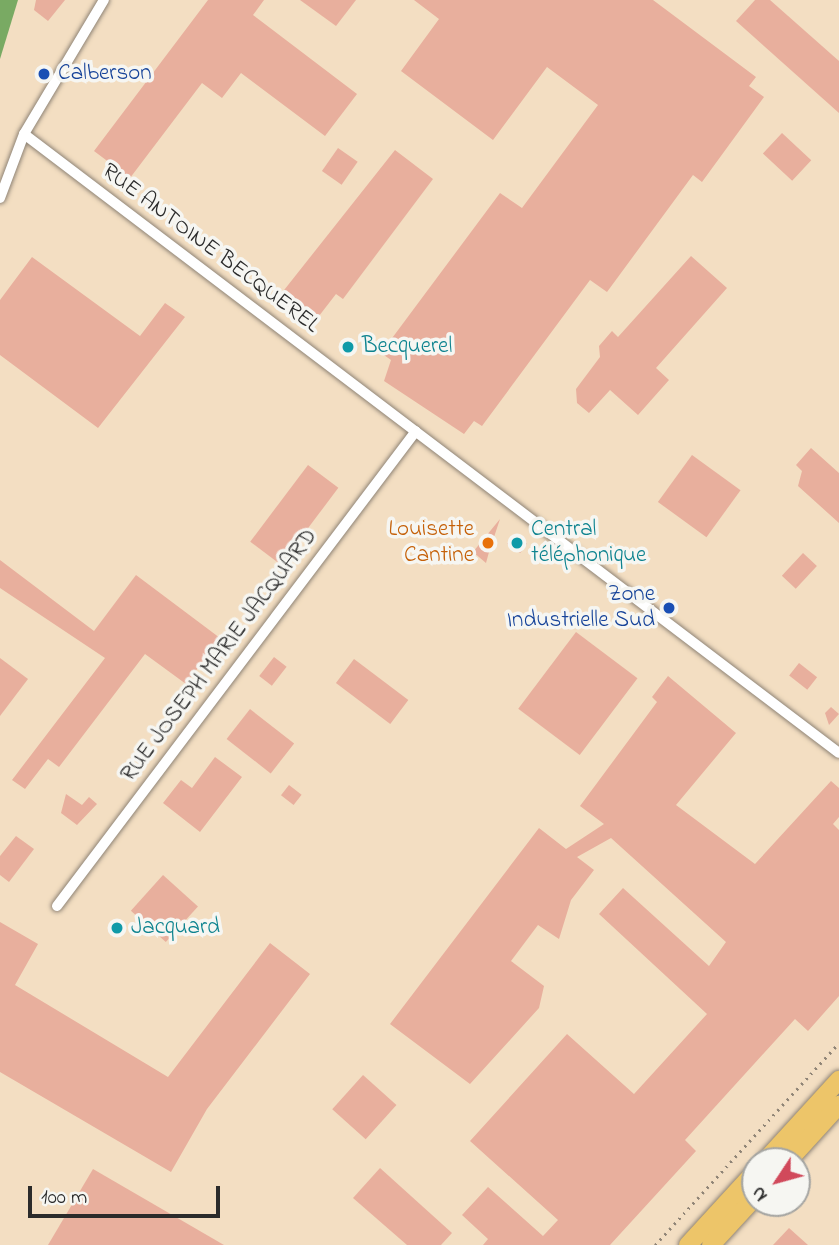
<!DOCTYPE html>
<html>
<head>
<meta charset="utf-8">
<style>
  body { margin:0 }
  #map { position:relative; width:839px; height:1245px; overflow:hidden; background:#f3dec2; font-family:"Indie Flower",sans-serif }
  div>[style] { position:absolute }
  .forest>* { inset:0; background:#79aa63 }
  .building>* { inset:0; background:#e8af9d; transform-origin:0 0 }
  .path>* { height:2.5px; margin-top:-1.25px; transform-origin:0; background:repeating-linear-gradient(90deg,#8f8476 0 2px,transparent 0 7px) }
  .roads { filter:drop-shadow(0 0 2px #8f8476) drop-shadow(0 0 2px #8f8476) }
  .street>* { height:10px; margin:-5px; padding:0 5px; transform-origin:5px; border-radius:5px; background:#fff }
  .primary>* { height:18px; margin:-9px; padding:0 9px; transform-origin:9px; border-radius:9px; background:#edc569 }
  .dots>* { width:19px; height:19px; translate:-50% -50%; box-sizing:border-box; border:4px solid #f6f6f2; border-radius:50% }
  span { translate:-50% -50%; white-space:nowrap; text-align:center; line-height:1.15; -webkit-text-stroke:7px #f6f6f2; paint-order:stroke }
  .transit-label { font-size:23px; color:#164399 }
  .left { translate:0 -50%; text-align:left }
  .right { translate:-100% -50%; text-align:right }
  .street-label { font-size:23px; color:#2b2b2b }
  .culture-label { font-size:23px; color:#0d838f }
  .food-label { font-size:23px; color:#c56008 }
  .north { position:absolute; left:741px; top:1147px; width:70px; height:70px; box-sizing:border-box; background:#f6f6f2; border:2px solid #a5a5a2; border-radius:50%; rotate:234deg; font-size:19px; font-weight:700; line-height:28px; text-align:center; color:#2b2b2b }
  .north::after { content:''; display:block; margin:auto; width:24px; height:32px; background:#d1495b; clip-path:polygon(50% 0,100% 100%,50% 72%,0 100%) }
  .scale { position:absolute; left:28px; top:1186px; width:192px; height:32px; box-sizing:border-box; border:4px solid #2b2b2b; border-top:0; padding-left:9px; font-size:21px; line-height:24px; white-space:nowrap; color:#2b2b2b; -webkit-text-stroke:5px #f6f6f2; paint-order:stroke }
</style>
</head>
<body>
<div id="map">
  <div class="forest">
    <div style="clip-path:polygon(0 0,18px 0,0 59px)"></div>
  </div>
  <div class="building">
    <div style="clip-path:polygon(36px 0,65px 0,48px 21px,34px 10px)"></div>
    <div style="clip-path:polygon(208px 0,264px 0,253px 15px,357px 94px,325px 136px,241px 73px,222px 98px,202px 83px,130px 178px,94px 151px)"></div>
    <div style="clip-path:polygon(300px 0,356px 0,336px 26px)"></div>
    <div style="clip-path:polygon(414px 0,653px 0,756px 77px,749px 86px,764px 97px,702px 182px,693px 175px,607px 292px,590px 280px,482px 426px,474px 421px,464px 434px,384px 381px,391px 360px,381px 353px,500px 193px,522px 208px,598px 105px,547px 67px,493px 140px,401px 71px,439px 19px)"></div>
    <div style="clip-path:polygon(755px 0,770px 0,839px 61px,839px 113px,736px 21px)"></div>
    <div style="left:782px;top:133px;width:40px;height:28px;rotate:43deg"></div>
    <div style="left:338px;top:148px;width:24px;height:28px;rotate:35deg"></div>
    <div style="clip-path:polygon(395px 150px,433px 179px,343px 299px,336px 294px,312px 325px,277px 299px)"></div>
    <div style="clip-path:polygon(691px 256px,727px 288px,656px 368px,669px 380px,638px 415px,610px 390px,589px 413px,577px 403px,576px 389px,600px 357px,599px 346px,612px 331px,618px 337px)"></div>
    <div style="clip-path:polygon(32px 257px,140px 336px,165px 303px,185px 317px,98px 428px,0 355px,0 300px)"></div>
    <div style="clip-path:polygon(811px 448px,839px 473px,839px 523px,798px 486px,802px 471px,796px 465px)"></div>
    <div style="left:692px;top:455px;width:60px;height:58px;rotate:36deg"></div>
    <div style="left:308px;top:465px;width:38px;height:96px;rotate:37deg"></div>
    <div style="clip-path:polygon(500px 519px,489px 552px,486px 563px,473px 552px)"></div>
    <div style="left:514px;top:534px;width:16px;height:12px;rotate:35deg"></div>
    <div style="left:803px;top:553px;width:19px;height:31px;rotate:43deg"></div>
    <div style="clip-path:polygon(0 560px,94px 631px,136px 575px,220px 638px,186px 684px,145px 654px,59px 767px,48px 759px,25px 789px,12px 780px,105px 658px,0 588px)"></div>
    <div style="left:576px;top:632px;width:77px;height:96px;rotate:37deg"></div>
    <div style="left:274px;top:657px;width:16px;height:24px;rotate:38deg"></div>
    <div style="clip-path:polygon(0 658px,28px 679px,0 716px)"></div>
    <div style="left:354px;top:659px;width:68px;height:30px;rotate:37deg"></div>
    <div style="left:799px;top:663px;width:23px;height:16px;rotate:38deg"></div>
    <div style="clip-path:polygon(668px 676px,736px 733px,676px 805px,755px 864px,831px 781px,839px 788px,839px 817px,833px 824px,839px 830px,839px 996px,808px 1031px,795px 1019px,685px 1140px,696px 1151px,610px 1245px,483px 1245px,488px 1239px,462px 1215px,488px 1187px,543px 1236px,558px 1220px,470px 1141px,567px 1034px,634px 1094px,707px 1014px,599px 914px,623px 888px,709px 966px,726px 942px,611px 838px,577px 857px,594px 870px,571px 900px,559px 939px,538px 925px,511px 961px,544px 986px,539px 1008px,470px 1084px,390px 1024px,539px 828px,566px 849px,604px 824px,580px 806px,657px 702px,652px 697px)"></div>
    <div style="clip-path:polygon(831px 707px,839px 714px,829px 725px,825px 713px)"></div>
    <div style="left:250px;top:709px;width:56px;height:38px;rotate:38deg"></div>
    <div style="clip-path:polygon(215px 757px,242px 777px,200px 832px,163px 803px,181px 780px,192px 788px)"></div>
    <div style="left:289px;top:785px;width:16px;height:13px;rotate:38deg"></div>
    <div style="clip-path:polygon(66px 794px,82px 805px,89px 797px,97px 804px,77px 825px,61px 813px)"></div>
    <div style="clip-path:polygon(16px 836px,34px 849px,9px 882px,0 875px,0 856px)"></div>
    <div style="left:163px;top:875px;width:47px;height:48px;rotate:42deg"></div>
    <div style="clip-path:polygon(0 922px,38px 944px,15px 985px,168px 1077px,270px 943px,310px 974px,207px 1109px,171px 1172px,0 1072px)"></div>
    <div style="left:363px;top:1075px;width:45px;height:46px;rotate:42deg"></div>
    <div style="clip-path:polygon(380px 1168px,452px 1233px,441px 1245px,407px 1245px,353px 1198px)"></div>
    <div style="clip-path:polygon(93px 1169px,224px 1245px,48px 1245px)"></div>
    <div style="clip-path:polygon(789px 1228px,808px 1245px,773px 1245px)"></div>
  </div>
  <div class="path">
    <div style="left:655px;top:1245px;width:273px;rotate:-47.7deg"></div>
  </div>
  <div class="roads">
    <div class="street">
      <div style="left:24px;top:134px;width:1023px;rotate:37.22deg"></div>
      <div style="left:0;top:198px;width:68px;rotate:-69.4deg"></div>
      <div style="left:24px;top:134px;width:156px;rotate:-59.2deg"></div>
      <div style="left:57px;top:906px;width:595px;rotate:-52.92deg"></div>
    </div>
    <div class="primary">
      <div style="left:765px;top:1161px;width:110px;rotate:-47.6deg"></div>
      <div style="left:788px;top:1161px;width:76px;rotate:-47.7deg"></div>
      <div style="left:688px;top:1245px;width:99px;rotate:-47.5deg"></div>
      <div style="left:711px;top:1245px;width:65px;rotate:-47.5deg"></div>
    </div>
  </div>
  <div class="dots">
    <div style="left:44px;top:74px;background:#1a4fb4"></div>
    <div style="left:348px;top:347px;background:#0f9aa8"></div>
    <div style="left:488px;top:543px;background:#e8710a"></div>
    <div style="left:517px;top:543px;background:#0f9aa8"></div>
    <div style="left:669px;top:608px;background:#1a4fb4"></div>
    <div style="left:117px;top:928px;background:#0f9aa8"></div>
  </div>
  <div class="transit-label">
    <span class="left" style="left:58px;top:74px">Calberson</span>
    <span class="right" style="left:655px;top:608px">Zone<br>Industrielle Sud</span>
  </div>
  <div class="street-label">
    <span style="left:210px;top:249px;rotate:37deg">RUE ANTOINE BECQUEREL</span>
    <span style="left:220px;top:656px;rotate:-53deg">RUE JOSEPH MARIE JACQUARD</span>
  </div>
  <div class="culture-label">
    <span class="left" style="left:362px;top:347px">Becquerel</span>
    <span class="left" style="left:531px;top:543px">Central<br>téléphonique</span>
    <span class="left" style="left:131px;top:928px">Jacquard</span>
  </div>
  <div class="food-label">
    <span class="right" style="left:474px;top:543px">Louisette<br>Cantine</span>
  </div>
  <div class="north">N</div>
  <div class="scale">100 m</div>
</div>
</body>
</html>
